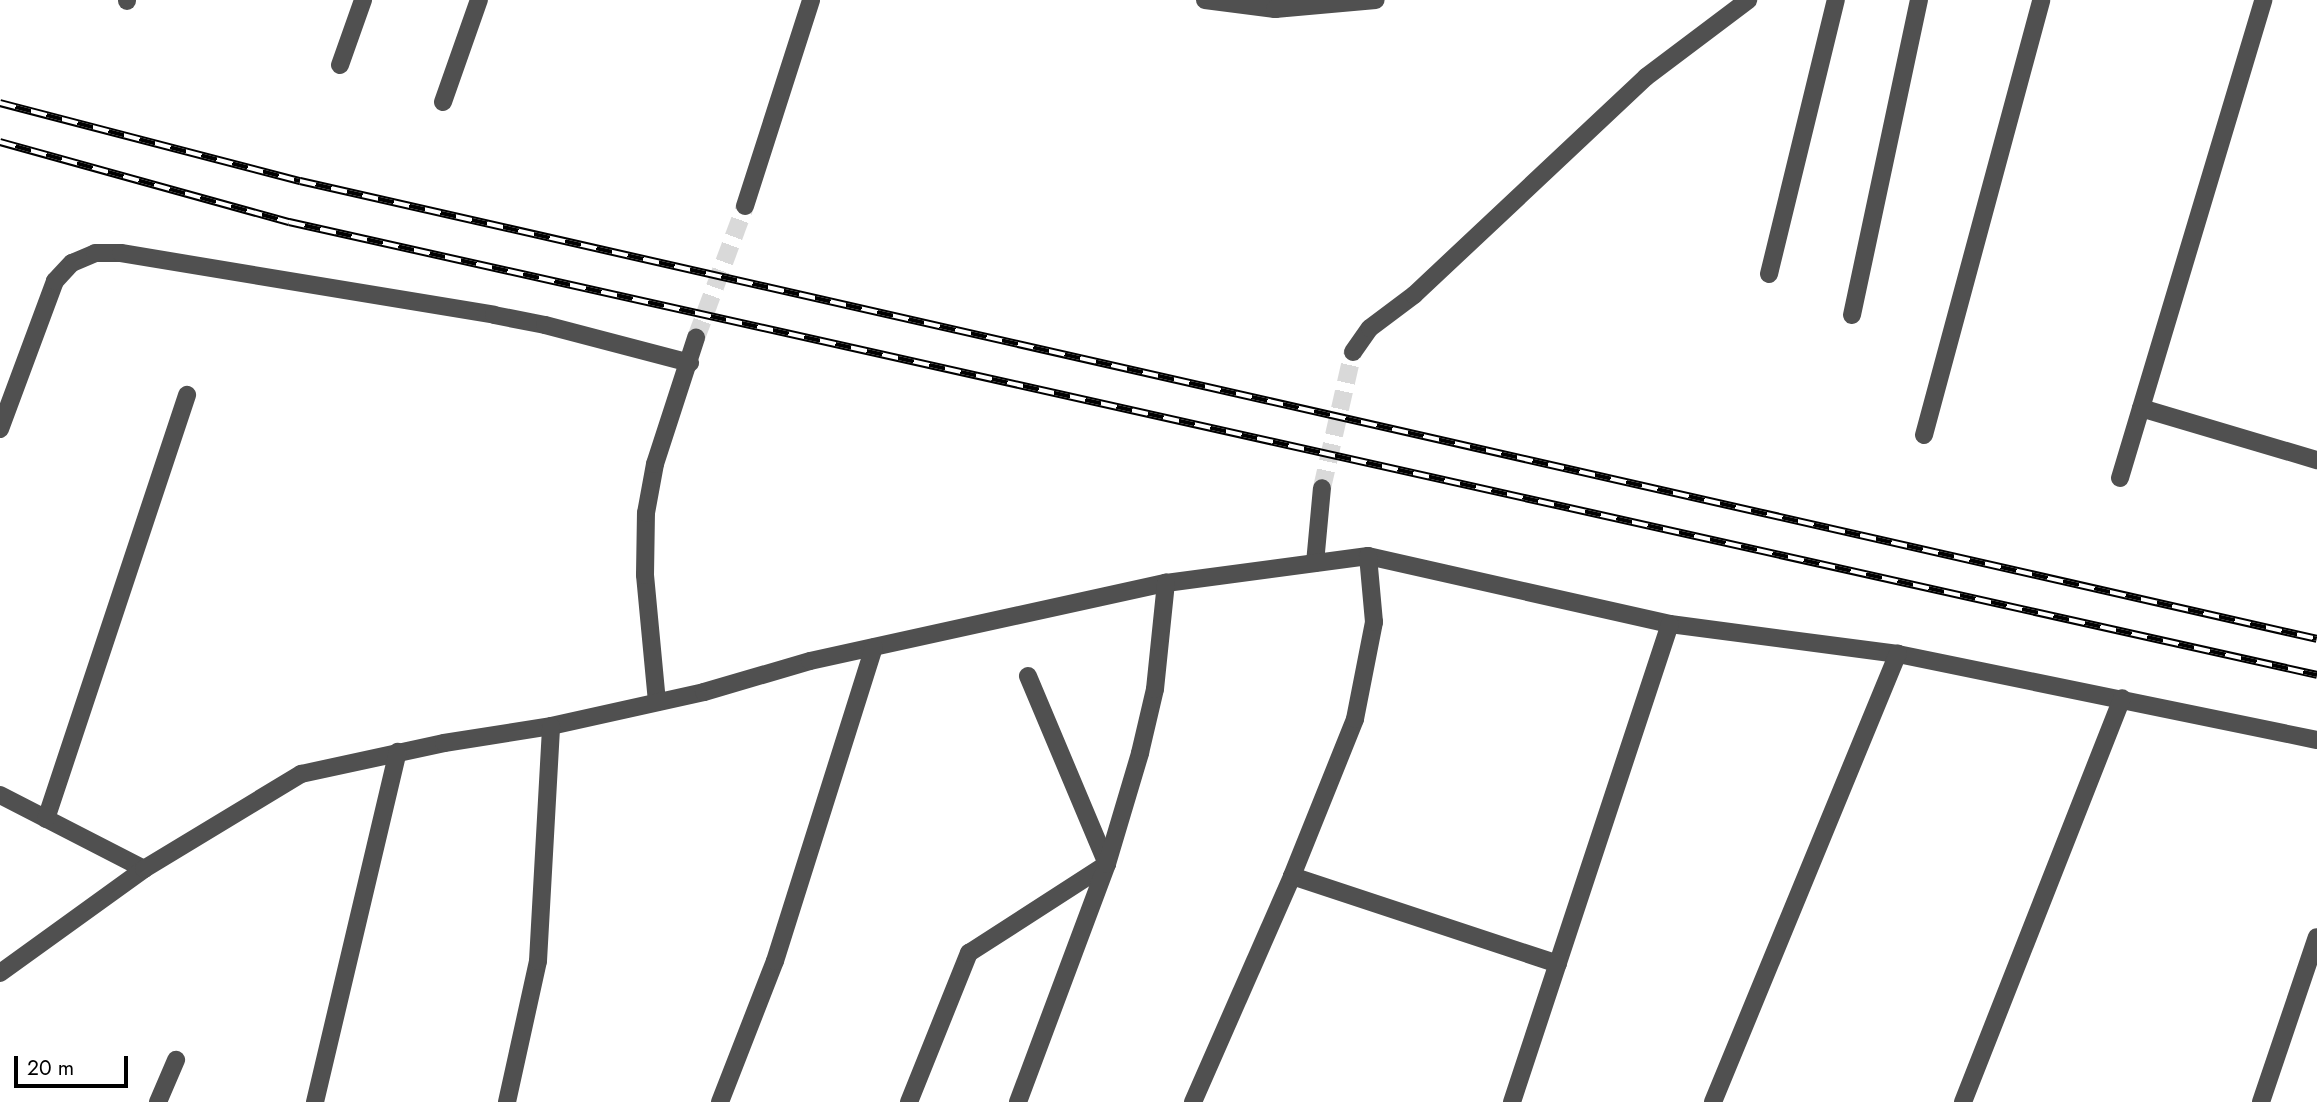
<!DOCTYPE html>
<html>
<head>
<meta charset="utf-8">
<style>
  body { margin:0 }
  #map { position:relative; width:2317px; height:1102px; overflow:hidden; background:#fff; font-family:Jost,sans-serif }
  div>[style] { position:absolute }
  .minor-tunnel>* { height:18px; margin-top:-9px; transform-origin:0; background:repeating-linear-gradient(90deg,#d9d9d9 0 18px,transparent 0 27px) }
  .minor>* { height:18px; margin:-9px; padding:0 9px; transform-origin:9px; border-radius:9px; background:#505050 }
  .rail>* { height:8px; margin-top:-4px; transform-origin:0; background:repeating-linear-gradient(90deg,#fff 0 16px,#000 0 32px); box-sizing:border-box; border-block:2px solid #000 }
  span { translate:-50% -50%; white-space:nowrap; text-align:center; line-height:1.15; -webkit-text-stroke:6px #fff; paint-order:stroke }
  .scale { position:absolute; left:14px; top:1056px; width:114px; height:32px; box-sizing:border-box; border:4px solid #000; border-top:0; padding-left:9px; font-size:21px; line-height:24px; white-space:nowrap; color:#000; -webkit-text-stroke:5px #fff; paint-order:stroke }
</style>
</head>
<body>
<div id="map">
  <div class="minor-tunnel">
    <div style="left:696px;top:338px;width:141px;rotate:-69.6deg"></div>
    <div style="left:1322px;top:488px;width:139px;rotate:-77.2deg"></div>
  </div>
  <div class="minor">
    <div style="left:1205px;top:0;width:71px;rotate:7.3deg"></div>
    <div style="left:1275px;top:9px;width:101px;rotate:-5.1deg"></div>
    <div style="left:127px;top:1px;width:1px;rotate:-90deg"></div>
    <div style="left:340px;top:65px;width:69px;rotate:-70.5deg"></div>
    <div style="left:443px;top:102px;width:108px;rotate:-70.6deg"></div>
    <div style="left:745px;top:206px;width:216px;rotate:-72.2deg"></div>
    <div style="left:1769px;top:274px;width:282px;rotate:-76.3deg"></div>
    <div style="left:1852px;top:315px;width:322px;rotate:-78deg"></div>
    <div style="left:1353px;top:352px;width:29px;rotate:-55deg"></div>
    <div style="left:1370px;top:328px;width:55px;rotate:-36.9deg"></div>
    <div style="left:1414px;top:295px;width:318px;rotate:-43.2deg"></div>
    <div style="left:1646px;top:77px;width:128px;rotate:-37deg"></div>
    <div style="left:2141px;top:408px;width:184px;rotate:16.5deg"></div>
    <div style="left:0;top:429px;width:158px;rotate:-69.6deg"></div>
    <div style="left:55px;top:281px;width:25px;rotate:-47deg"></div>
    <div style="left:72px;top:263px;width:25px;rotate:-23deg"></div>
    <div style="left:95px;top:253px;width:26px"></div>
    <div style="left:121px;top:253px;width:378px;rotate:9.4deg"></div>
    <div style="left:494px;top:315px;width:52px;rotate:11.1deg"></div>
    <div style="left:545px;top:325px;width:150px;rotate:14.7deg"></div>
    <div style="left:1924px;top:435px;width:450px;rotate:-74.9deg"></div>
    <div style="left:2120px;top:478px;width:499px;rotate:-73.3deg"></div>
    <div style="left:1315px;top:563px;width:75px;rotate:-84.7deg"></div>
    <div style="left:657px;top:702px;width:128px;rotate:-95.4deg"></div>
    <div style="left:645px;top:575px;width:62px;rotate:-89.1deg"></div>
    <div style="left:646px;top:513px;width:50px;rotate:-79.6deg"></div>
    <div style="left:655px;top:464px;width:133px;rotate:-72deg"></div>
    <div style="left:0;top:795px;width:162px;rotate:27.2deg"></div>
    <div style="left:46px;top:819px;width:447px;rotate:-71.6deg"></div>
    <div style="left:1292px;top:876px;width:280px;rotate:18.3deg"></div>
    <div style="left:0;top:973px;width:178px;rotate:-35.8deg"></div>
    <div style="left:144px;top:869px;width:184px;rotate:-31.2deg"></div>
    <div style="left:301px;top:774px;width:146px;rotate:-12.2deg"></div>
    <div style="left:444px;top:743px;width:108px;rotate:-9deg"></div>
    <div style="left:551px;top:726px;width:157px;rotate:-12.5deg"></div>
    <div style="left:704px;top:692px;width:110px;rotate:-16.3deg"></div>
    <div style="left:810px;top:661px;width:364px;rotate:-12.4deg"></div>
    <div style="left:1166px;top:583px;width:204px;rotate:-7.6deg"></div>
    <div style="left:1368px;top:556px;width:310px;rotate:12.7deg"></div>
    <div style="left:1670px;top:624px;width:230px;rotate:7.5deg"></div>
    <div style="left:1898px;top:654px;width:428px;rotate:11.6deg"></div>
    <div style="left:158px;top:1102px;width:46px;rotate:-66.8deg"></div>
    <div style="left:315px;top:1102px;width:360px;rotate:-76.7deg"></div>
    <div style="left:507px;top:1102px;width:144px;rotate:-77.6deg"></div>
    <div style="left:538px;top:961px;width:235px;rotate:-86.8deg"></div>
    <div style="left:720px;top:1102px;width:151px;rotate:-68.7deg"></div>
    <div style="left:775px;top:961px;width:329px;rotate:-72.5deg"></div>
    <div style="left:909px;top:1102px;width:161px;rotate:-68.1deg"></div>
    <div style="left:969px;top:953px;width:164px;rotate:-32.8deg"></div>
    <div style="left:1107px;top:864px;width:204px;rotate:-112.8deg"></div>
    <div style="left:1018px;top:1102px;width:254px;rotate:-69.5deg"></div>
    <div style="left:1107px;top:864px;width:116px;rotate:-73.4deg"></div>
    <div style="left:1140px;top:753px;width:66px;rotate:-76.8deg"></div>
    <div style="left:1155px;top:689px;width:107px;rotate:-84.1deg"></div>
    <div style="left:1193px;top:1102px;width:247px;rotate:-66.3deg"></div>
    <div style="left:1292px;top:876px;width:169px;rotate:-68.1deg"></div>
    <div style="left:1355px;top:719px;width:99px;rotate:-78.9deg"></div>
    <div style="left:1374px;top:622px;width:66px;rotate:-95.2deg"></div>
    <div style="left:1512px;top:1102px;width:503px;rotate:-71.71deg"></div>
    <div style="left:1713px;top:1102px;width:485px;rotate:-67.6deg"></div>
    <div style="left:1963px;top:1102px;width:434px;rotate:-68.5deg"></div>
    <div style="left:2261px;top:1102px;width:174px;rotate:-71.3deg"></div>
  </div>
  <div class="rail">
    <div style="left:0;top:103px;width:310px;rotate:14.6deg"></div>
    <div style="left:300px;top:181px;width:2068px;rotate:12.79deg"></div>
    <div style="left:0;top:142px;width:300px;rotate:15.5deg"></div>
    <div style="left:289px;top:222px;width:2078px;rotate:12.59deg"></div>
  </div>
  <div class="scale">20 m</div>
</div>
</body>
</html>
